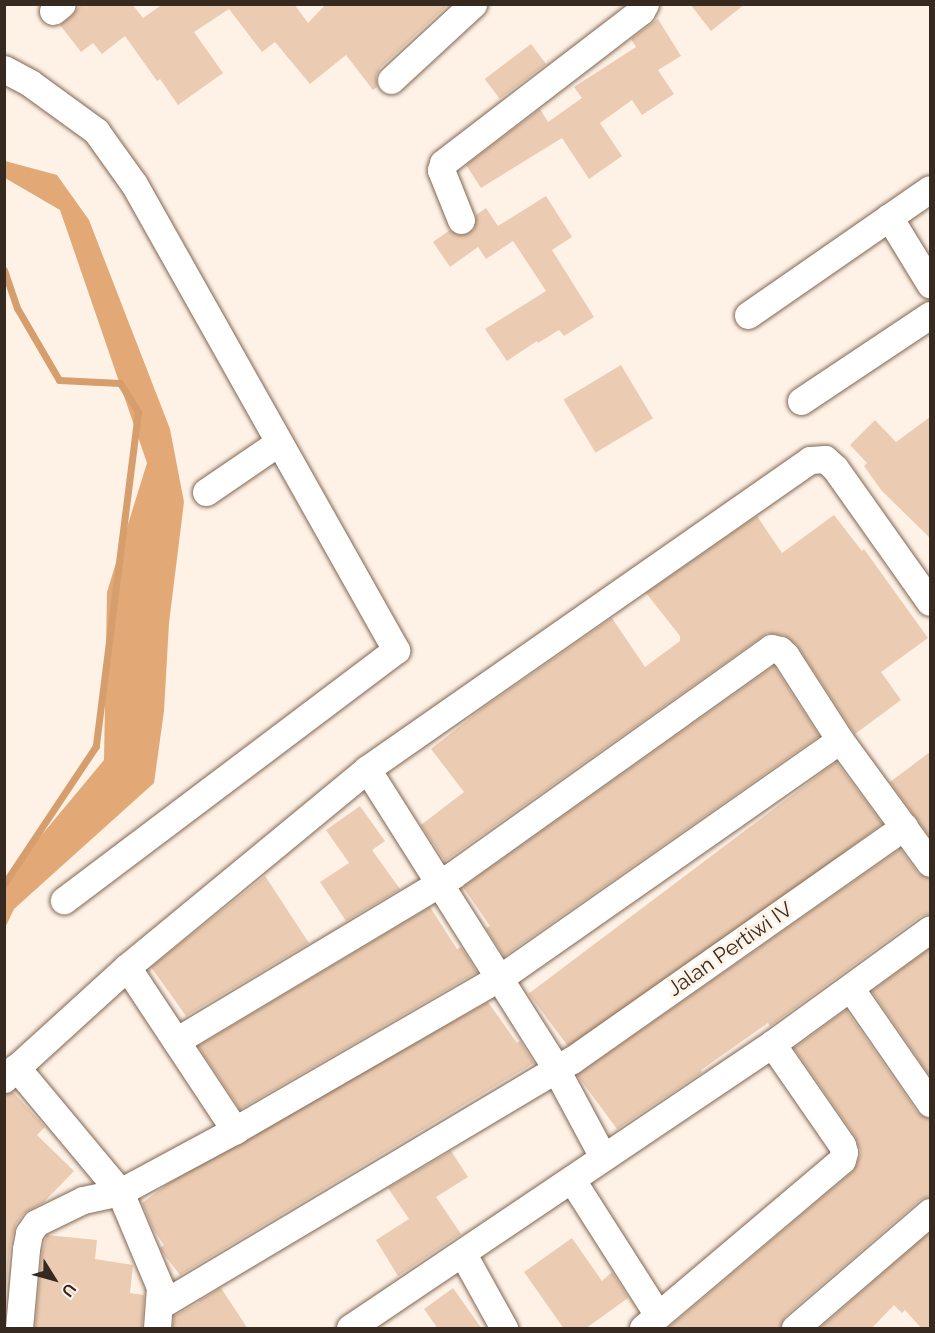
<!DOCTYPE html>
<html>
<head>
<meta charset="utf-8">
<style>
  body { margin:0 }
  #map { position:relative; width:935px; height:1333px; overflow:hidden; background:#fef2e7; font-family:Raleway,sans-serif }
  div>[style] { position:absolute }
  .forest>* { inset:0; background:#e2a977 }
  .stream>* { height:7px; margin:-3.5px; padding:0 3.5px; transform-origin:3.5px; border-radius:3.5px; background:#d69e6c }
  .building>* { inset:0; background:#ebccb3; transform-origin:0 0 }
  .roads { filter:drop-shadow(0 0 2px #81664f) drop-shadow(0 0 2px #81664f) }
  .street>* { height:27px; margin:-13.5px; padding:0 13.5px; transform-origin:13.5px; border-radius:13.5px; background:#fff }
  span { translate:-50% -50%; white-space:nowrap; text-align:center; line-height:1.15; -webkit-text-stroke:6px #fef2e7; paint-order:stroke }
  .street-label { font-size:21px; color:#362a20 }
  .frame { position:absolute; inset:0; border:6px solid #362a20; pointer-events:none }
  .north { position:absolute; left:24px; top:1249px; width:60px; height:60px; -webkit-text-stroke:4px #fef2e7; paint-order:stroke; rotate:127deg; font-size:16px; font-weight:700; line-height:24px; text-align:center; color:#362a20 }
  .north::after { content:''; display:block; margin:auto; width:21px; height:27px; background:#362a20; clip-path:polygon(50% 0,100% 100%,50% 72%,0 100%) }
</style>
</head>
<body>
<div id="map">
  <div class="forest">
    <div style="clip-path:polygon(5px 161px,57px 175px,89px 220px,170px 429px,184px 502px,169px 623px,164px 711px,154px 783px,14px 909px,5px 928px,5px 879px,104px 760px,107px 592px,147px 463px,60px 210px,5px 178px)"></div>
  </div>
  <div class="stream">
    <div style="left:4px;top:270px;width:40px;rotate:71.1deg"></div>
    <div style="left:17px;top:308px;width:83px;rotate:59.7deg"></div>
    <div style="left:59px;top:380px;width:61px;rotate:2.8deg"></div>
    <div style="left:120px;top:383px;width:34px;rotate:58deg"></div>
    <div style="left:138px;top:412px;width:337px;rotate:97.2deg"></div>
    <div style="left:96px;top:746px;width:166px;rotate:123.7deg"></div>
  </div>
  <div class="building">
    <div style="clip-path:polygon(81px 4px,132px 4px,143px 18px,163px 4px,294px 4px,308px 23px,326px 4px,449px 4px,380px 68px,376px 76px,377px 87px,373px 90px,346px 55px,310px 84px,275px 42px,262px 52px,229px 9px,194px 32px,223px 73px,178px 105px,160px 79px,157px 81px,125px 36px,102px 54px,93px 43px,81px 52px,60px 25px,72px 16px)"></div>
    <div style="clip-path:polygon(690px 4px,745px 4px,711px 31px)"></div>
    <div style="clip-path:polygon(658px 19px,681px 56px,658px 70px,674px 94px,642px 115px,632px 100px,600px 123px,622px 156px,589px 179px,562px 138px,481px 188px,466px 165px,540px 109px,548px 122px,582px 98px,574px 87px,636px 47px,631px 39px)"></div>
    <div style="left:531px;top:44px;width:25px;height:58px;rotate:53deg"></div>
    <div style="clip-path:polygon(546px 196px,572px 237px,552px 250px,594px 317px,564px 336px,559px 330px,538px 343px,537px 341px,507px 361px,485px 329px,546px 291px,513px 241px,486px 259px,478px 247px,450px 267px,433px 242px,450px 230px,458px 235px,467px 234px,474px 229px,476px 215px,486px 208px,498px 226px)"></div>
    <div style="left:621px;top:365px;width:62px;height:67px;rotate:59deg"></div>
    <div style="clip-path:polygon(930px 417px,930px 538px,881px 490px,864px 466px,867px 463px,850px 445px,875px 420px,896px 442px)"></div>
    <div style="clip-path:polygon(834px 515px,862px 551px,864px 549px,928px 638px,881px 672px,901px 700px,855px 734px,797px 645px,784px 635px,767px 633px,445px 861px,421px 825px,464px 792px,431px 749px,483px 708px,612px 618px,645px 667px,680px 641px,680px 636px,646px 593px,757px 516px,782px 553px)"></div>
    <div style="clip-path:polygon(774px 666px,819px 736px,504px 956px,486px 928px,490px 926px,463px 887px)"></div>
    <div style="clip-path:polygon(930px 752px,930px 837px,890px 782px)"></div>
    <div style="left:836px;top:762px;width:77px;height:385px;rotate:53deg"></div>
    <div style="clip-path:polygon(360px 806px,385px 841px,372px 850px,400px 889px,346px 921px,320px 882px,349px 863px,326px 830px)"></div>
    <div style="clip-path:polygon(900px 849px,918px 873px,930px 879px,930px 914px,921px 916px,770px 1026px,768px 1023px,701px 1070px,702px 1072px,617px 1129px,577px 1075px)"></div>
    <div style="clip-path:polygon(265px 876px,309px 943px,186px 1016px,151px 967px)"></div>
    <div style="clip-path:polygon(430px 907px,457px 949px,461px 947px,477px 972px,240px 1109px,198px 1046px)"></div>
    <div style="clip-path:polygon(930px 948px,930px 1076px,872px 991px)"></div>
    <div style="clip-path:polygon(488px 1002px,517px 1043px,520px 1041px,534px 1063px,180px 1275px,162px 1252px,160px 1248px,164px 1245px,153px 1229px,142px 1203px,169px 1183px)"></div>
    <div style="clip-path:polygon(846px 1010px,917px 1112px,930px 1119px,930px 1197px,920px 1200px,785px 1316px,780px 1329px,667px 1329px,852px 1172px,857px 1164px,861px 1152px,855px 1136px,794px 1048px)"></div>
    <div style="clip-path:polygon(13px 1092px,45px 1127px,37px 1135px,74px 1171px,44px 1202px,23px 1214px,16px 1224px,10px 1246px,6px 1292px,4px 1094px)"></div>
    <div style="clip-path:polygon(451px 1151px,468px 1177px,436px 1197px,461px 1234px,398px 1276px,376px 1240px,409px 1219px,388px 1188px)"></div>
    <div style="clip-path:polygon(930px 1232px,930px 1329px,922px 1329px,905px 1310px,902px 1313px,894px 1305px,871px 1329px,819px 1329px)"></div>
    <div style="clip-path:polygon(47px 1235px,97px 1240px,95px 1259px,133px 1265px,130px 1293px,144px 1295px,142px 1329px,35px 1329px,42px 1251px)"></div>
    <div style="clip-path:polygon(572px 1238px,602px 1281px,612px 1272px,628px 1298px,585px 1329px,564px 1329px,524px 1272px)"></div>
    <div style="clip-path:polygon(221px 1288px,248px 1329px,173px 1329px,174px 1316px,200px 1302px,199px 1301px)"></div>
    <div style="clip-path:polygon(453px 1288px,482px 1329px,438px 1329px,424px 1309px)"></div>
  </div>
  <div class="roads">
    <div class="street">
      <div style="left:53px;top:11px;width:11px;rotate:-38deg"></div>
      <div style="left:4px;top:69px;width:30px;rotate:28deg"></div>
      <div style="left:30px;top:83px;width:82px;rotate:36deg"></div>
      <div style="left:96px;top:131px;width:65px;rotate:54.4deg"></div>
      <div style="left:134px;top:184px;width:535px;rotate:60.65deg"></div>
      <div style="left:396px;top:650px;width:416px;rotate:143deg"></div>
      <div style="left:391px;top:80px;width:112px;rotate:-42.8deg"></div>
      <div style="left:889px;top:217px;width:79px;rotate:58.5deg"></div>
      <div style="left:461px;top:220px;width:54px;rotate:-111.8deg"></div>
      <div style="left:441px;top:170px;width:7px;rotate:-74deg"></div>
      <div style="left:443px;top:163px;width:250px;rotate:-37.5deg"></div>
      <div style="left:641px;top:11px;width:8px;rotate:-60deg"></div>
      <div style="left:748px;top:315px;width:221px;rotate:-34.7deg"></div>
      <div style="left:801px;top:401px;width:155px;rotate:-33.7deg"></div>
      <div style="left:206px;top:492px;width:88px;rotate:-34.4deg"></div>
      <div style="left:367px;top:769px;width:344px;rotate:57.7deg"></div>
      <div style="left:551px;top:1060px;width:110px;rotate:61.8deg"></div>
      <div style="left:127px;top:967px;width:196px;rotate:56.5deg"></div>
      <div style="left:851px;top:989px;width:139px;rotate:55.3deg"></div>
      <div style="left:176px;top:1041px;width:323px;rotate:-30.9deg"></div>
      <div style="left:453px;top:875px;width:391px;rotate:-35.5deg"></div>
      <div style="left:771px;top:648px;width:9px;rotate:13deg"></div>
      <div style="left:780px;top:650px;width:8px;rotate:45deg"></div>
      <div style="left:786px;top:656px;width:100px;rotate:57.3deg"></div>
      <div style="left:840px;top:740px;width:152px;rotate:53.8deg"></div>
      <div style="left:16px;top:1067px;width:163px;rotate:50.2deg"></div>
      <div style="left:120px;top:1192px;width:103px;rotate:67.2deg"></div>
      <div style="left:160px;top:1287px;width:41px;rotate:94.2deg"></div>
      <div style="left:4px;top:1079px;width:166px;rotate:-42.3deg"></div>
      <div style="left:127px;top:967px;width:311px;rotate:-39.5deg"></div>
      <div style="left:367px;top:769px;width:540px;rotate:-34.9deg"></div>
      <div style="left:810px;top:460px;width:15px;rotate:-4deg"></div>
      <div style="left:825px;top:459px;width:13px;rotate:42deg"></div>
      <div style="left:835px;top:468px;width:164px;rotate:54.7deg"></div>
      <div style="left:572px;top:1180px;width:160px;rotate:57.5deg"></div>
      <div style="left:463px;top:1254px;width:85px;rotate:61deg"></div>
      <div style="left:159px;top:1306px;width:481px;rotate:-30.8deg"></div>
      <div style="left:572px;top:1060px;width:406px;rotate:-35.1deg"></div>
      <div style="left:19px;top:1328px;width:79px;rotate:-84.9deg"></div>
      <div style="left:26px;top:1249px;width:16px;rotate:-79deg"></div>
      <div style="left:29px;top:1233px;width:12px;rotate:-55deg"></div>
      <div style="left:36px;top:1223px;width:52px;rotate:-26.1deg"></div>
      <div style="left:83px;top:1200px;width:38px;rotate:-12deg"></div>
      <div style="left:120px;top:1192px;width:131px;rotate:-28.3deg"></div>
      <div style="left:235px;top:1130px;width:314px;rotate:-30deg"></div>
      <div style="left:507px;top:973px;width:406px;rotate:-35deg"></div>
      <div style="left:350px;top:1328px;width:509px;rotate:-33.94deg"></div>
      <div style="left:772px;top:1044px;width:195px;rotate:-36deg"></div>
      <div style="left:643px;top:1328px;width:260px;rotate:-40.2deg"></div>
      <div style="left:842px;top:1160px;width:8px;rotate:-76deg"></div>
      <div style="left:844px;top:1152px;width:7px;rotate:-106deg"></div>
      <div style="left:842px;top:1145px;width:123px;rotate:-124.7deg"></div>
      <div style="left:795px;top:1328px;width:178px;rotate:-40.7deg"></div>
    </div>
  </div>
  <div class="street-label">
    <span style="left:730px;top:949px;rotate:-35deg">Jalan Pertiwi IV</span>
  </div>
  <div class="frame"></div>
  <div class="north">U</div>
</div>
</body>
</html>
